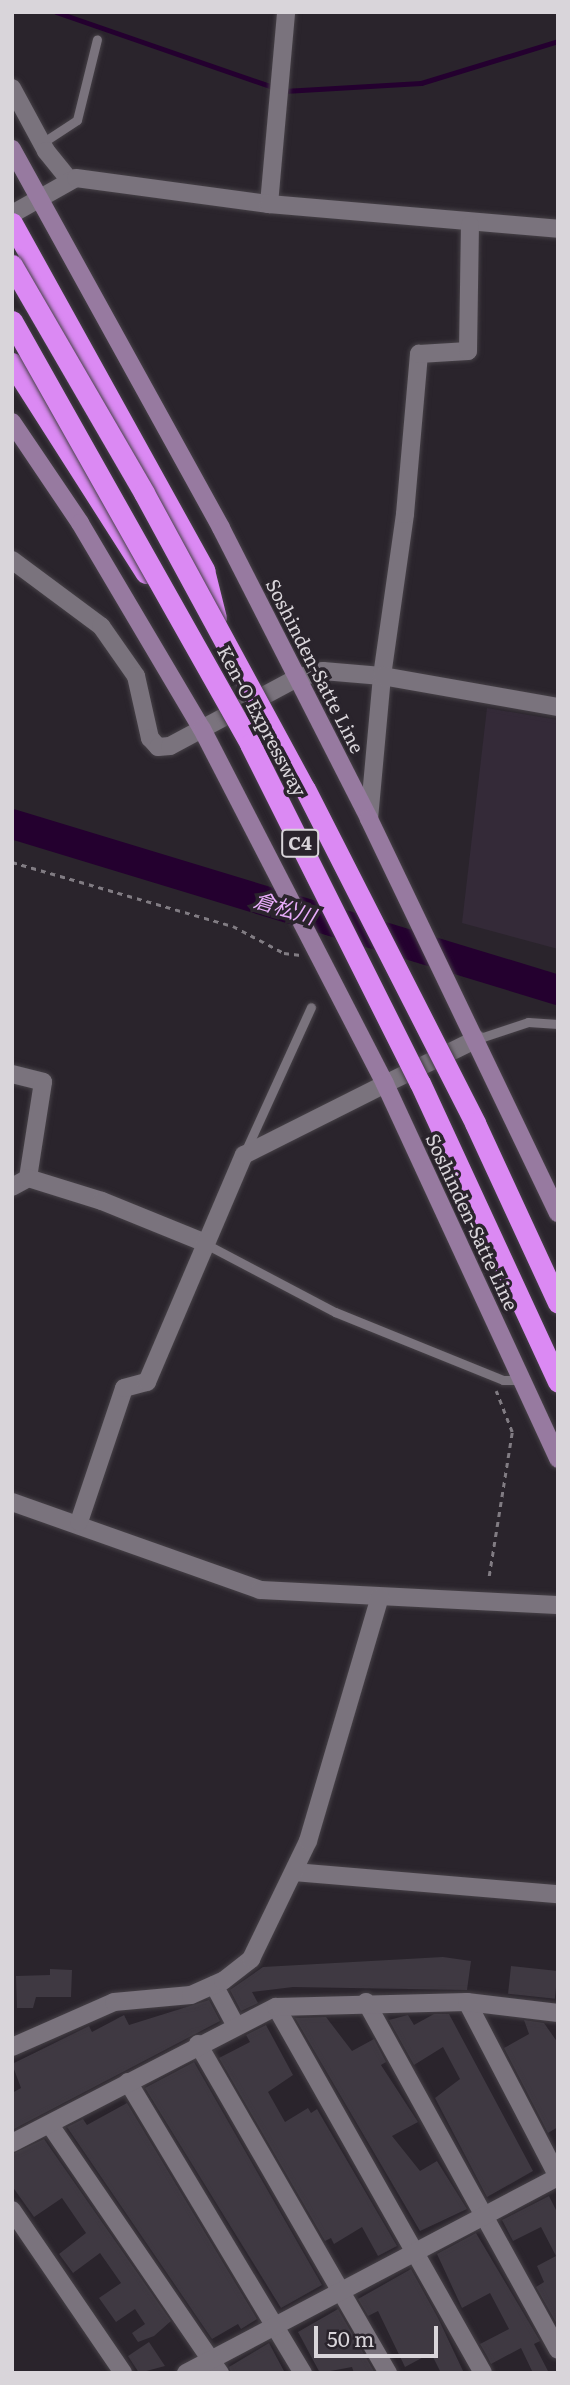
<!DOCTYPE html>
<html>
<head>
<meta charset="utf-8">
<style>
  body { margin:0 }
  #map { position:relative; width:570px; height:2385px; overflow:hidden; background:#2a242c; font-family:Literata,"Noto Sans JP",serif }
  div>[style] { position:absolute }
  .built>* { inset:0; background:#342a38 }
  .stream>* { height:5px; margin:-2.5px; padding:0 2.5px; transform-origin:2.5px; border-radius:2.5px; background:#24002f }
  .river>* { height:30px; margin:-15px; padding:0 15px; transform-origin:15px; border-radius:15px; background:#24002f }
  .building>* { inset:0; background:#3f3942; transform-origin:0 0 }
  .path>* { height:2.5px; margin-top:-1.25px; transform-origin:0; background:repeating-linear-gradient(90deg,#817c83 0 5px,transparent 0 10px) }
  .roads { filter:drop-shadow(0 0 2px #464147) drop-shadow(0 0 2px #464147) }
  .service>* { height:9px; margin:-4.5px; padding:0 4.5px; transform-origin:4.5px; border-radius:4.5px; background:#7a737d }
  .minor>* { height:18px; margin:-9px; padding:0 9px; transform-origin:9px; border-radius:9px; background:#7a737d }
  .tertiary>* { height:18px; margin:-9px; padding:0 9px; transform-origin:9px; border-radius:9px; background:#7a737d }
  .secondary>* { height:18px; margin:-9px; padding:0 9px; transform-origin:9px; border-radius:9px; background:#977aa0 }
  .motorway>* { height:21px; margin:-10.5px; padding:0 10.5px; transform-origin:10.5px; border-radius:10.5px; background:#db89f3 }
  .bridges { filter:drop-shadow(0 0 2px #464147) drop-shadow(0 0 2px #464147) }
  .motorway-bridge>* { height:21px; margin:-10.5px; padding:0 10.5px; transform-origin:10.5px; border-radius:10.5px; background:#db89f3 }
  span { translate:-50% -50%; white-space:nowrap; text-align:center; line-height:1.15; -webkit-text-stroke:7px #2a242c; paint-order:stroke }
  .shield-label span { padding:2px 5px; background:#2a242c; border:2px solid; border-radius:5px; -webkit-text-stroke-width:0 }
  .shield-label { font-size:18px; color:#d9d5da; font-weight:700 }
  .street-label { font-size:19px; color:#d9d5da }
  .water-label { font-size:21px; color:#e9adfb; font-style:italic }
  .frame { position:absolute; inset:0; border:14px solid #d9d5da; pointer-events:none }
  .scale { position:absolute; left:314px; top:2326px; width:124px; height:32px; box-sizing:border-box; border:4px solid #d9d5da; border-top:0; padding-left:9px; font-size:21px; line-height:24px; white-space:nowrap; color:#d9d5da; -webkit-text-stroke:5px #2a242c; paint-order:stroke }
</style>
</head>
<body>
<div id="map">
  <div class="built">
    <div style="clip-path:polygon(487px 708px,558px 720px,558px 949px,462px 923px)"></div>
  </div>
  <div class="stream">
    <div style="left:56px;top:12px;width:232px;rotate:19.1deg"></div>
    <div style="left:284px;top:91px;width:137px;rotate:-3.3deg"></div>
    <div style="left:421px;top:83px;width:143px;rotate:-17deg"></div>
  </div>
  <div class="river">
    <div style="left:12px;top:824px;width:571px;rotate:16.91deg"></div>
  </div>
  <div class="building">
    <div style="clip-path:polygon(443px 1957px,471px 1961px,467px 1990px,293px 1987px,252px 1992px,258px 2003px,241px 2011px,230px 1990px,263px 1967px)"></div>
    <div style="left:511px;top:1966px;width:47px;height:28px;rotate:6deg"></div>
    <div style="clip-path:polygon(50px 1969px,72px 1970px,71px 1997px,36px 1997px,33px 2008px,17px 2008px,16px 1976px,50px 1975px)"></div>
    <div style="clip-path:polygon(209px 2000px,220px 2021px,12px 2130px,12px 2093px,21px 2088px,12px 2064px,89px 2026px,92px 2032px,124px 2015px,129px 2025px)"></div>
    <div style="clip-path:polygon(434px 2014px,449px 2014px,533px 2171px,487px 2197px,435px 2098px,460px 2079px,443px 2047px,414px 2065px,389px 2020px,408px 2015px,414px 2025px)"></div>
    <div style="clip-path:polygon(326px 2017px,352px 2051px,374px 2039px,386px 2062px,381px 2065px,418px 2122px,392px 2136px,420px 2171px,437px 2161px,467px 2209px,420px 2231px,295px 2018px)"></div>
    <div style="clip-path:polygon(524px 2020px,544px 2023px,558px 2043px,558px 2127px,548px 2133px,504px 2048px,529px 2034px)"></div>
    <div style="clip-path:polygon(266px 2025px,293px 2075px,268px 2092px,285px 2122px,308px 2108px,311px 2113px,317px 2109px,397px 2246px,378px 2256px,362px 2227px,334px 2244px,331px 2238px,325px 2241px,219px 2058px,250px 2042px,246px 2035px)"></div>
    <div style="clip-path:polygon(194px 2062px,322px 2285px,281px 2308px,145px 2088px)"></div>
    <div style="clip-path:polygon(127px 2103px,257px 2319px,241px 2329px,238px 2324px,212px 2339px,67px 2127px,83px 2119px,87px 2125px)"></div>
    <div style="clip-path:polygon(44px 2139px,171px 2321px,154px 2336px,138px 2342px,132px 2333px,145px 2324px,135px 2309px,116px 2322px,99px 2298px,121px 2283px,100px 2253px,73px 2273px,59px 2254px,86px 2233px,62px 2198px,34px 2217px,12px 2186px,12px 2154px)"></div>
    <div style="clip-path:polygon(549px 2196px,558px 2214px,558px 2326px,536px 2287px,544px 2282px,537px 2266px,556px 2256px,541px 2227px,513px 2241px,502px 2220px)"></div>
    <div style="clip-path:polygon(476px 2233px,540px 2341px,534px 2344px,549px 2373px,533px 2373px,521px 2348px,491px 2364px,487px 2356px,480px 2344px,509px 2329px,490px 2293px,462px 2308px,437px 2254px)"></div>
    <div style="clip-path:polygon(411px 2269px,438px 2318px,464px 2373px,441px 2373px,431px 2353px,405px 2367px,378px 2311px,368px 2316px,358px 2299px)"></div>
    <div style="clip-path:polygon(338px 2309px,375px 2373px,354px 2373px,352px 2367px,320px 2373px,298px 2332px)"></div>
    <div style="clip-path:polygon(149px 2342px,165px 2366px,139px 2373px,128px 2356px)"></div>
    <div style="clip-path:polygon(269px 2343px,285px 2373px,231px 2373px,229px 2367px)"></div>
  </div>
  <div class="path">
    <div style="left:12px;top:862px;width:230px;rotate:16.2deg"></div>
    <div style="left:233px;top:926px;width:58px;rotate:27.9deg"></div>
    <div style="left:284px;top:953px;width:17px;rotate:7deg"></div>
    <div style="left:489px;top:1576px;width:146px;rotate:-80.9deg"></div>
    <div style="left:512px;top:1432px;width:44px;rotate:-111.3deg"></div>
  </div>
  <div class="roads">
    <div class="service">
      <div style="left:42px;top:143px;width:42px;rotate:-33.3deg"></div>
      <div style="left:77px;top:120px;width:83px;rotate:-76.1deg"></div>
      <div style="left:477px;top:1039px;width:54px;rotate:-18.4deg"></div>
      <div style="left:528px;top:1022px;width:30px;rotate:4deg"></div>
      <div style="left:245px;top:1152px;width:159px;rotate:-65.5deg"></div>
      <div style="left:204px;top:1243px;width:148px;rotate:27.8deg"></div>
      <div style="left:335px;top:1312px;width:181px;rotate:22deg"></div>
      <div style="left:503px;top:1380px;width:21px"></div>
    </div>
    <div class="minor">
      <div style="left:12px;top:88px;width:72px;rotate:61.6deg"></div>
      <div style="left:46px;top:151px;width:36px;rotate:51deg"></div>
      <div style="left:269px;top:204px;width:193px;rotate:-84.9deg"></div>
      <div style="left:12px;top:214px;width:73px;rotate:-29.4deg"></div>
      <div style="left:76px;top:178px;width:195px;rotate:7.7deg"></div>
      <div style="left:269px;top:204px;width:290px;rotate:4.9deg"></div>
      <div style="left:12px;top:560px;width:111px;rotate:36.6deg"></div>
      <div style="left:101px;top:626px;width:61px;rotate:55deg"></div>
      <div style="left:136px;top:676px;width:64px;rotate:77.3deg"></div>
      <div style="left:150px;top:738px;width:12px;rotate:48deg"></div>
      <div style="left:158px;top:747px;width:12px;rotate:-5deg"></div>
      <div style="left:170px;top:746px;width:144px;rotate:-28.2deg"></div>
      <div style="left:297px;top:678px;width:27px;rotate:-15deg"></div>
      <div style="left:323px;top:671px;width:59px;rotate:4.8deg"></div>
      <div style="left:382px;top:676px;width:164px;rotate:-81.9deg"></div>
      <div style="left:405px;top:514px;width:161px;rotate:-85deg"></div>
      <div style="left:419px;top:354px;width:49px;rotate:-3.5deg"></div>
      <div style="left:468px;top:351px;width:126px;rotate:-89.1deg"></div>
      <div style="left:12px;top:1074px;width:32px;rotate:14deg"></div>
      <div style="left:43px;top:1082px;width:97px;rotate:98.9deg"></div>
      <div style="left:12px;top:1187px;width:18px;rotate:-29deg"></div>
      <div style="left:28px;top:1178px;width:77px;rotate:17.3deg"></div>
      <div style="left:102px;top:1201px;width:109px;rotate:22.1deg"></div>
      <div style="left:12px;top:1502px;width:263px;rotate:19.5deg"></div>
      <div style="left:260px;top:1590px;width:298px;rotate:2.9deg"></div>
      <div style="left:79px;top:1522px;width:141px;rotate:-71.4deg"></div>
      <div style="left:124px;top:1388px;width:24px;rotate:-15deg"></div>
      <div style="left:147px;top:1382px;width:247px;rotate:-66.9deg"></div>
      <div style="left:244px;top:1155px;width:158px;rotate:-26.7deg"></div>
      <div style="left:294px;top:1872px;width:265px;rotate:4.8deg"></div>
      <div style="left:214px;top:1985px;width:47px;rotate:61.8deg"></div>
      <div style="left:366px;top:2002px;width:397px;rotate:61.1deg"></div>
      <div style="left:467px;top:2002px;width:197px;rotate:62.5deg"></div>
      <div style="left:276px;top:2007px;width:420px;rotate:60.5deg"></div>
      <div style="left:198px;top:2044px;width:380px;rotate:60deg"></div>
      <div style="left:12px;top:2047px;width:111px;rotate:-23.8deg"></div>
      <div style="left:114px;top:2002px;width:77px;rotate:-5.2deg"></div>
      <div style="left:191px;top:1995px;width:35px;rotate:-24deg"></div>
      <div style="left:223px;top:1981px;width:36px;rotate:-38deg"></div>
      <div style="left:251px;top:1959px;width:131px;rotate:-64.2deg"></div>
      <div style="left:308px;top:1841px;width:254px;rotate:-73.6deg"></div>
      <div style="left:128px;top:2082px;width:340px;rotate:59deg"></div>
      <div style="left:50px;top:2125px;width:301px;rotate:55.6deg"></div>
      <div style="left:12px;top:2143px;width:297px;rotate:-27.3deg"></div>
      <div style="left:276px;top:2007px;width:191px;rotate:-1.5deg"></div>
      <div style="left:467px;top:2002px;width:92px;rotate:6.9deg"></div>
      <div style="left:12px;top:2210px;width:197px;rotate:55.7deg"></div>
      <div style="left:186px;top:2373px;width:420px;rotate:-27.8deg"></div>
    </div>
    <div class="tertiary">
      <div style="left:369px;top:819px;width:144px;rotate:-84.8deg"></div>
      <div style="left:382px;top:676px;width:179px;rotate:10deg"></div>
      <div style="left:385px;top:1084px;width:102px;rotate:-26.1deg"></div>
    </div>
    <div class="secondary">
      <div style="left:12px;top:149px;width:433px;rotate:61.1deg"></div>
      <div style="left:221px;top:528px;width:326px;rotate:63deg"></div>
      <div style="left:369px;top:819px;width:437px;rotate:64.4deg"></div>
      <div style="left:12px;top:422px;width:122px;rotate:56deg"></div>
      <div style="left:80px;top:523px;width:239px;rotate:59.4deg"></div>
      <div style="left:202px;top:729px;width:399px;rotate:62.7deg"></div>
      <div style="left:385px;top:1084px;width:413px;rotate:65.2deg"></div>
    </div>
    <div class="motorway">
      <div style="left:12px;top:223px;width:397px;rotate:61deg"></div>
      <div style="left:204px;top:570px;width:49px;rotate:76deg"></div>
      <div style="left:12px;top:363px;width:249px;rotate:57.5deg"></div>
    </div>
  </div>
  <div class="bridges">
    <div class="motorway-bridge">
      <div style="left:12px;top:265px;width:263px;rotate:59.9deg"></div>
      <div style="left:144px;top:493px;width:337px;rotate:61.5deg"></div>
      <div style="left:305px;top:789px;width:375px;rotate:63deg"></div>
      <div style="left:475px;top:1123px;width:198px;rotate:65.2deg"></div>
      <div style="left:12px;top:321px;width:485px;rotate:60.6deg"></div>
      <div style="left:250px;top:744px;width:379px;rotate:63.4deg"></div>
      <div style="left:420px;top:1083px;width:329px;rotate:65.2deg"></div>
    </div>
  </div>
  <div class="shield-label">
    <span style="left:300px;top:843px">C4</span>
  </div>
  <div class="street-label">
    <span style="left:315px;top:666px;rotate:63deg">Soshinden-Satte Line</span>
    <span style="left:262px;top:721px;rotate:62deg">Ken-O Expressway</span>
    <span style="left:472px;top:1222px;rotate:65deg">Soshinden-Satte Line</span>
  </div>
  <div class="water-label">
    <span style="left:285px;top:907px;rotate:17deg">倉松川</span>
  </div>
  <div class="frame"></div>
  <div class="scale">50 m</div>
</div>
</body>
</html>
